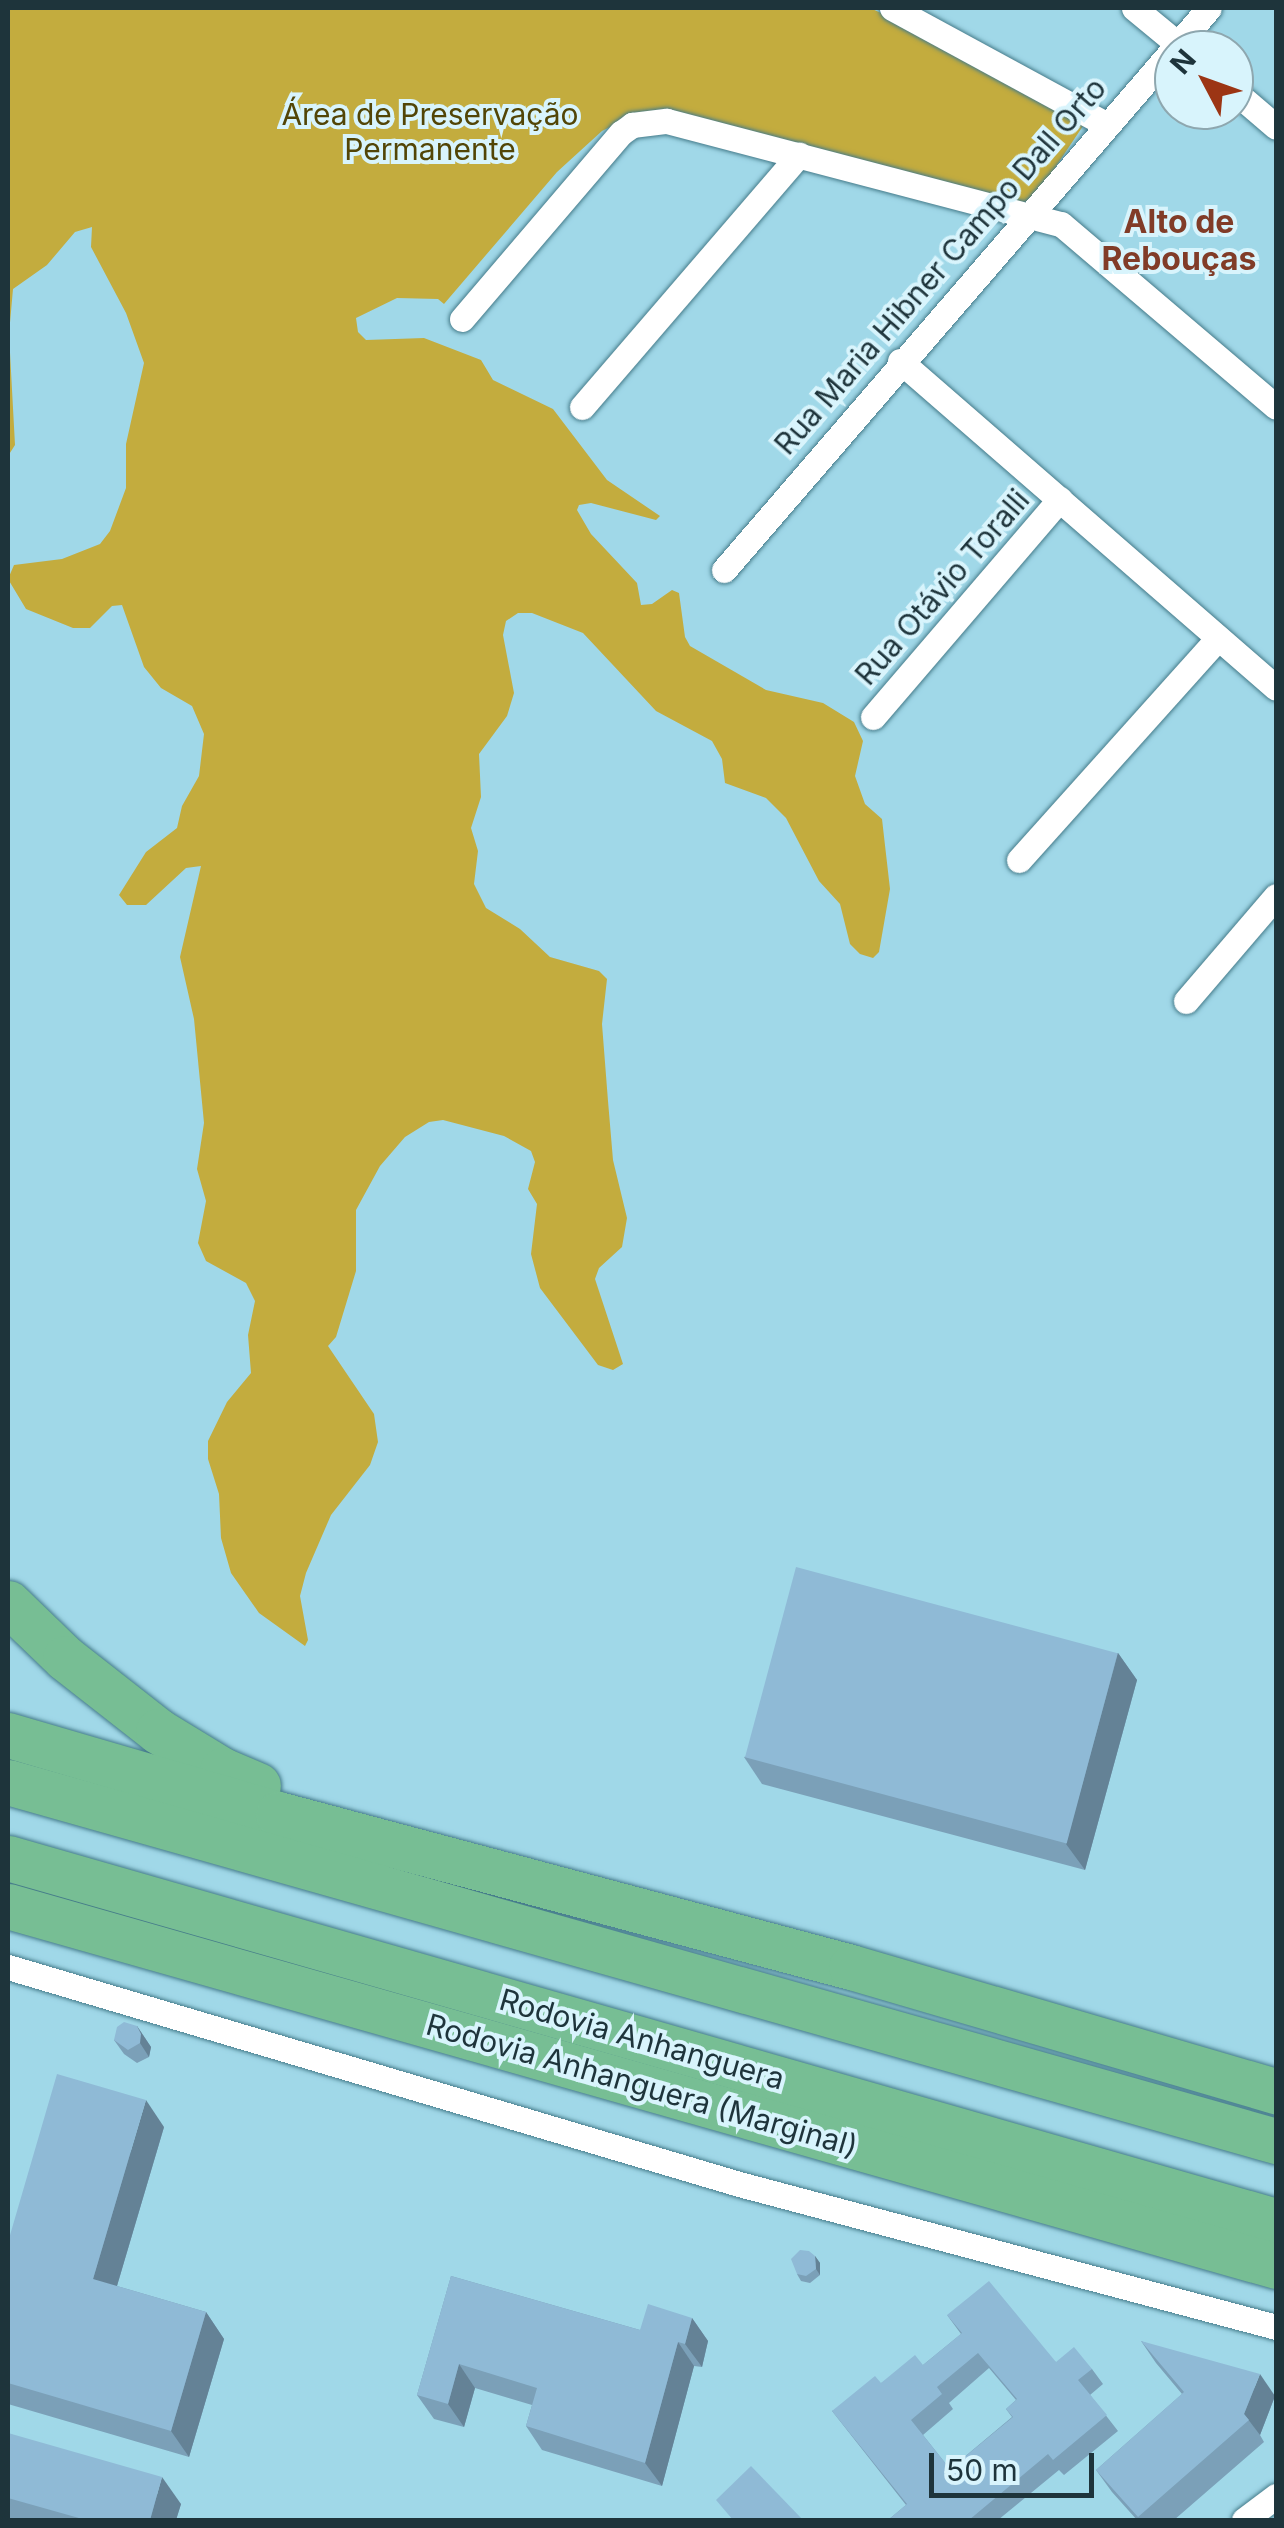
<!DOCTYPE html>
<html>
<head>
<meta charset="utf-8">
<style>
  body { margin:0 }
  #map { position:relative; width:1284px; height:2528px; overflow:hidden; background:#a0d8e8; font-family:Inter,sans-serif }
  div>[style] { position:absolute }
  .green>* { inset:0; background:#c3ac3e }
  .roads { filter:drop-shadow(0 0 2px #457b8a) drop-shadow(0 0 2px #457b8a) }
  .street>* { height:25px; margin:-12.5px; padding:0 12.5px; transform-origin:12.5px; border-radius:12.5px; background:#fff }
  .highway>* { height:45px; margin:-22.5px; padding:0 22.5px; transform-origin:22.5px; border-radius:22.5px; background:#77be94 }
  .wall>* { inset:0; background:#7ba0b8 }
  .shaded-wall>* { inset:0; background:#648296 }
  .building>* { inset:0; background:#8fbad6; transform-origin:0 0 }
  span { translate:-50% -50%; white-space:nowrap; text-align:center; line-height:1.15; -webkit-text-stroke:8px #d8f4fc; paint-order:stroke }
  .park-label { font-size:30px; color:#524506 }
  .street-label { font-size:30px; color:#1e343b }
  .neighbourhood-label { font-size:32px; color:#813c28; font-weight:700 }
  .frame { position:absolute; inset:0; border:10px solid #1e343b; pointer-events:none }
  .north { position:absolute; left:1154px; top:30px; width:100px; height:100px; box-sizing:border-box; background:#d8f4fc; border:2px solid #8ea7af; border-radius:50%; rotate:311deg; font-size:28px; font-weight:700; line-height:40px; text-align:center; color:#1e343b }
  .north::after { content:''; display:block; margin:auto; width:35px; height:45px; background:#9c3514; clip-path:polygon(50% 0,100% 100%,50% 72%,0 100%) }
  .scale { position:absolute; left:929px; top:2453px; width:165px; height:45px; box-sizing:border-box; border:5px solid #1e343b; border-top:0; padding-left:12px; font-size:30px; line-height:35px; white-space:nowrap; color:#1e343b; -webkit-text-stroke:8px #d8f4fc; paint-order:stroke }
</style>
</head>
<body>
<div id="map">
  <div class="green">
    <div style="clip-path:polygon(8px 8px,870px 8px,921px 31px,1083px 126px,1028px 208px,630px 117px,602px 131px,557px 172px,444px 304px,438px 299px,397px 298px,356px 318px,358px 332px,366px 340px,424px 338px,481px 360px,493px 380px,553px 409px,607px 480px,660px 516px,656px 520px,591px 503px,579px 505px,577px 510px,591px 534px,637px 583px,641px 605px,652px 604px,672px 590px,679px 593px,685px 637px,690px 646px,766px 690px,823px 703px,854px 722px,863px 741px,855px 776px,865px 804px,882px 819px,890px 889px,879px 952px,873px 958px,860px 954px,850px 944px,840px 904px,819px 881px,786px 818px,766px 798px,725px 783px,722px 759px,712px 741px,656px 711px,583px 633px,532px 613px,518px 613px,506px 621px,503px 635px,514px 693px,507px 716px,479px 754px,481px 797px,471px 828px,478px 851px,474px 884px,486px 908px,520px 929px,550px 957px,599px 971px,607px 979px,602px 1024px,608px 1101px,613px 1160px,627px 1218px,622px 1247px,599px 1268px,595px 1279px,623px 1364px,613px 1370px,598px 1365px,540px 1288px,531px 1254px,537px 1204px,528px 1189px,535px 1162px,531px 1151px,504px 1136px,443px 1120px,429px 1122px,405px 1137px,380px 1166px,356px 1210px,356px 1271px,336px 1337px,328px 1346px,374px 1414px,378px 1442px,370px 1465px,331px 1515px,306px 1573px,300px 1596px,308px 1640px,305px 1646px,259px 1613px,231px 1573px,221px 1538px,219px 1494px,208px 1459px,208px 1441px,227px 1402px,251px 1373px,248px 1335px,255px 1301px,246px 1283px,206px 1261px,198px 1243px,206px 1201px,197px 1169px,204px 1123px,194px 1019px,180px 957px,201px 866px,186px 868px,146px 905px,127px 905px,119px 895px,146px 852px,177px 828px,182px 806px,199px 776px,204px 734px,192px 706px,161px 688px,144px 667px,122px 605px,112px 606px,90px 628px,73px 628px,26px 609px,8px 579px,14px 565px,62px 559px,100px 544px,110px 531px,126px 488px,126px 444px,144px 363px,126px 313px,91px 247px,92px 227px,75px 232px,47px 265px,13px 289px,9px 334px,15px 445px,8px 456px)"></div>
  </div>
  <div class="roads">
    <div class="street">
      <div style="left:892px;top:8px;width:243px;rotate:28.5deg"></div>
      <div style="left:1134px;top:8px;width:66px;rotate:39.5deg"></div>
      <div style="left:1234px;top:91px;width:55px;rotate:40.6deg"></div>
      <div style="left:462px;top:319px;width:245px;rotate:-49.5deg"></div>
      <div style="left:621px;top:133px;width:14px;rotate:-36deg"></div>
      <div style="left:632px;top:125px;width:35px;rotate:-7deg"></div>
      <div style="left:667px;top:121px;width:407px;rotate:14.7deg"></div>
      <div style="left:1061px;top:224px;width:282px;rotate:40.4deg"></div>
      <div style="left:900px;top:361px;width:498px;rotate:41deg"></div>
      <div style="left:582px;top:407px;width:333px;rotate:-49.3deg"></div>
      <div style="left:724px;top:570px;width:742px;rotate:-49.21deg"></div>
      <div style="left:873px;top:717px;width:287px;rotate:-49.4deg"></div>
      <div style="left:1019px;top:860px;width:298px;rotate:-48.1deg"></div>
      <div style="left:1186px;top:1001px;width:138px;rotate:-49.4deg"></div>
      <div style="left:8px;top:1967px;width:763px;rotate:16.53deg"></div>
      <div style="left:739px;top:2184px;width:556px;rotate:14.91deg"></div>
      <div style="left:1244px;top:2520px;width:40px;rotate:-37deg"></div>
    </div>
    <div class="highway">
      <div style="left:8px;top:1603px;width:79px;rotate:44deg"></div>
      <div style="left:65px;top:1658px;width:118px;rotate:38.1deg"></div>
      <div style="left:158px;top:1731px;width:75px;rotate:31.4deg"></div>
      <div style="left:222px;top:1770px;width:39px;rotate:23deg"></div>
      <div style="left:8px;top:1735px;width:281px;rotate:16.3deg"></div>
      <div style="left:278px;top:1814px;width:593px;rotate:14.95deg"></div>
      <div style="left:851px;top:1967px;width:443px;rotate:16.3deg"></div>
      <div style="left:8px;top:1782px;width:1318px;rotate:15.81deg"></div>
      <div style="left:8px;top:1858px;width:1319px;rotate:15.98deg"></div>
      <div style="left:8px;top:1906px;width:1318px;rotate:15.85deg"></div>
    </div>
  </div>
  <div class="wall">
    <div style="clip-path:polygon(1118px 1653px,1137px 1680px,1085px 1870px,762px 1784px,744px 1757px)"></div>
    <div style="clip-path:polygon(137px 2026px,151px 2047px,149px 2057px,137px 2063px,124px 2054px,114px 2040px)"></div>
    <div style="clip-path:polygon(164px 2127px,117px 2286px,206px 2312px,224px 2339px,189px 2457px,8px 2404px,8px 2242px)"></div>
    <div style="clip-path:polygon(815px 2256px,820px 2263px,820px 2275px,810px 2283px,801px 2281px,797px 2274px)"></div>
    <div style="clip-path:polygon(451px 2276px,640px 2330px,692px 2318px,708px 2341px,702px 2367px,694px 2366px,662px 2486px,542px 2450px,526px 2426px,532px 2405px,475px 2388px,464px 2427px,434px 2419px,417px 2395px)"></div>
    <div style="clip-path:polygon(evenodd,947px 2315px,1056px 2362px,1092px 2369px,1103px 2384px,1090px 2395px,1118px 2431px,1064px 2475px,1059px 2470px,998px 2520px,888px 2520px,906px 2505px,832px 2411px,881px 2383px,923px 2365px,961px 2334px,947px 2315px,989px 2368px,1016px 2400px,1006px 2409px,1012px 2417px,950px 2469px,923px 2435px,953px 2409px,949px 2403px,989px 2368px)"></div>
    <div style="clip-path:polygon(1141px 2341px,1275px 2396px,1260px 2435px,1264px 2442px,1174px 2520px,1137px 2520px,1112px 2492px,1096px 2470px,1182px 2394px,1156px 2363px)"></div>
    <div style="clip-path:polygon(8px 2433px,181px 2504px,176px 2520px,13px 2520px,8px 2519px)"></div>
  </div>
  <div class="shaded-wall">
    <div style="clip-path:polygon(1118px 1653px,1137px 1680px,1085px 1870px,1066px 1844px)"></div>
    <div style="clip-path:polygon(137px 2026px,151px 2047px,149px 2057px,140px 2043px)"></div>
    <div style="clip-path:polygon(146px 2100px,164px 2127px,111px 2306px,93px 2279px)"></div>
    <div style="clip-path:polygon(815px 2256px,820px 2263px,820px 2275px,816px 2269px)"></div>
    <div style="clip-path:polygon(206px 2312px,224px 2339px,189px 2457px,171px 2431px)"></div>
    <div style="clip-path:polygon(692px 2318px,708px 2341px,702px 2367px,685px 2344px)"></div>
    <div style="clip-path:polygon(678px 2342px,694px 2366px,662px 2486px,645px 2463px)"></div>
    <div style="clip-path:polygon(459px 2364px,475px 2388px,464px 2427px,448px 2404px)"></div>
    <div style="clip-path:polygon(1260px 2374px,1275px 2396px,1260px 2435px,1244px 2414px)"></div>
    <div style="clip-path:polygon(162px 2477px,181px 2504px,176px 2520px,150px 2520px)"></div>
  </div>
  <div class="building">
    <div style="left:796px;top:1567px;width:333px;height:197px;rotate:15deg"></div>
    <div style="clip-path:polygon(124px 2022px,137px 2026px,141px 2034px,140px 2043px,128px 2050px,114px 2040px,117px 2027px)"></div>
    <div style="clip-path:polygon(57px 2074px,146px 2100px,93px 2279px,206px 2312px,171px 2431px,8px 2383px,8px 2242px)"></div>
    <div style="clip-path:polygon(800px 2250px,809px 2251px,815px 2256px,816px 2269px,806px 2276px,797px 2274px,791px 2259px)"></div>
    <div style="clip-path:polygon(451px 2276px,640px 2330px,648px 2304px,692px 2318px,685px 2344px,678px 2342px,645px 2463px,526px 2426px,537px 2388px,459px 2364px,448px 2404px,417px 2395px)"></div>
    <div style="clip-path:polygon(evenodd,989px 2281px,1056px 2362px,1074px 2347px,1092px 2369px,1078px 2380px,1107px 2415px,1053px 2460px,1048px 2454px,969px 2520px,888px 2520px,907px 2504px,832px 2411px,875px 2376px,881px 2383px,915px 2355px,923px 2365px,962px 2333px,947px 2315px,989px 2281px,978px 2353px,1017px 2399px,1006px 2409px,1013px 2417px,950px 2469px,911px 2420px,942px 2394px,937px 2387px,978px 2353px)"></div>
    <div style="clip-path:polygon(1141px 2341px,1260px 2374px,1244px 2414px,1249px 2420px,1138px 2517px,1096px 2470px,1184px 2392px)"></div>
    <div style="clip-path:polygon(8px 2433px,162px 2477px,150px 2520px,86px 2520px,8px 2498px)"></div>
    <div style="clip-path:polygon(751px 2466px,803px 2520px,733px 2520px,716px 2500px)"></div>
  </div>
  <div class="park-label">
    <span style="left:430px;top:131px">Área de Preservação<br>Permanente</span>
  </div>
  <div class="street-label">
    <span style="left:940px;top:266px;rotate:-49deg">Rua Maria Hibner Campo Dall Orto</span>
    <span style="left:942px;top:587px;rotate:-49deg">Rua Otávio Toralli</span>
    <span style="left:642px;top:2039px;rotate:16deg">Rodovia Anhanguera</span>
    <span style="left:642px;top:2085px;rotate:16deg">Rodovia Anhanguera (Marginal)</span>
  </div>
  <div class="neighbourhood-label">
    <span style="left:1179px;top:241px">Alto de<br>Rebouças</span>
  </div>
  <div class="frame"></div>
  <div class="north">N</div>
  <div class="scale">50 m</div>
</div>
</body>
</html>
